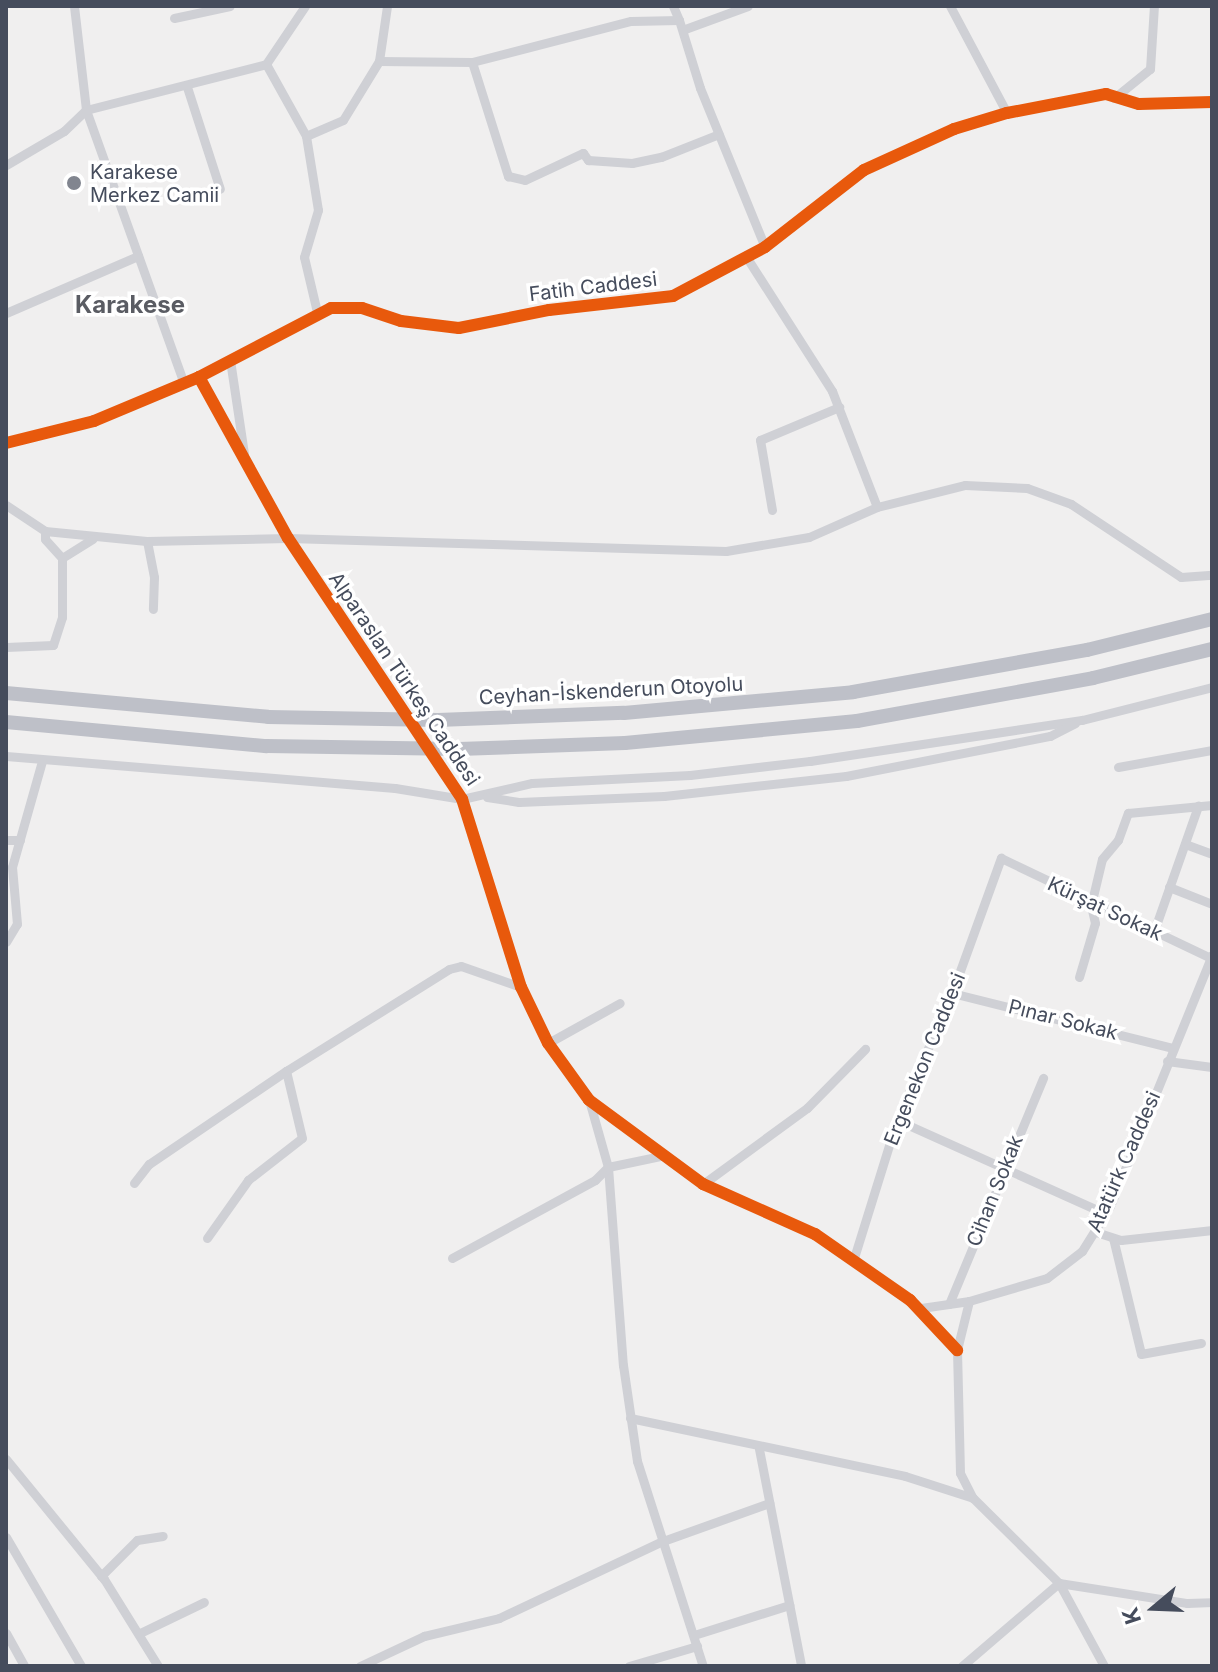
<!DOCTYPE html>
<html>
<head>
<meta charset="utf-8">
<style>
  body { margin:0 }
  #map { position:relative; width:1218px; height:1672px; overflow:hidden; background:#f0efef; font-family:Inter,sans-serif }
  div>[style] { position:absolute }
  .minor>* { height:9px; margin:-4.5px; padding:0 4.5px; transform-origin:4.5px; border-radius:4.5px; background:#cfd0d5 }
  .highway>* { height:14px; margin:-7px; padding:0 7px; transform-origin:7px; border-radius:7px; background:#bec0c8 }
  .cycleway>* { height:12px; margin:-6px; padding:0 6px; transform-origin:6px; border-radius:6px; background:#e8590c }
  .dots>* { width:22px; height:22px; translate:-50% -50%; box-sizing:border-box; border:4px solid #fff; border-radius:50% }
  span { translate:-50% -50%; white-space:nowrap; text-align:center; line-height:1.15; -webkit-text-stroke:7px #fff; paint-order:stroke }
  .poi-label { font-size:20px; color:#454c5c }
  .left { translate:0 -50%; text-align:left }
  .street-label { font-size:20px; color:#454c5c }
  .quarter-label { font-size:24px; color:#5a5c63; font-weight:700 }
  .frame { position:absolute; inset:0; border:8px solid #454c5c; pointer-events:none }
  .north { position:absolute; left:1114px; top:1568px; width:80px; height:80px; -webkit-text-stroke:6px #fff; paint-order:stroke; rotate:251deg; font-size:22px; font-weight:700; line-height:32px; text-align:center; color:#454c5c }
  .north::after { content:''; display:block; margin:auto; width:28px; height:36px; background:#454c5c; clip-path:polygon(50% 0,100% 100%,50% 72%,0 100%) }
</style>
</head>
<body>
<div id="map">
  <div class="minor">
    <div style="left:74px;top:6px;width:105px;rotate:83.4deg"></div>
    <div style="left:86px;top:110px;width:290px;rotate:70.3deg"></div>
    <div style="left:673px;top:6px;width:15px;rotate:67deg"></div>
    <div style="left:950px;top:6px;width:121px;rotate:62deg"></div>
    <div style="left:174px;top:18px;width:57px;rotate:-12.1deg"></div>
    <div style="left:685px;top:29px;width:67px;rotate:-20.1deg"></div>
    <div style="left:379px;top:61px;width:93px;rotate:0.6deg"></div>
    <div style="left:472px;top:62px;width:164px;rotate:-14.5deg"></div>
    <div style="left:631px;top:21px;width:48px;rotate:-1.2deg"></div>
    <div style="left:679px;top:20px;width:71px;rotate:72.8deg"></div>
    <div style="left:700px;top:88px;width:172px;rotate:67.8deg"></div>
    <div style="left:472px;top:62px;width:120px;rotate:72.5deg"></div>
    <div style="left:508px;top:176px;width:17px;rotate:13deg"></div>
    <div style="left:525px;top:180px;width:64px;rotate:-25deg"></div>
    <div style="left:583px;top:153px;width:9px;rotate:54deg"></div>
    <div style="left:588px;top:160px;width:44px;rotate:3.9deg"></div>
    <div style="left:632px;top:163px;width:30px;rotate:-12deg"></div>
    <div style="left:661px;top:157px;width:62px;rotate:-21.6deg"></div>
    <div style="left:266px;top:64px;width:82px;rotate:60.9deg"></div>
    <div style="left:306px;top:136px;width:75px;rotate:80.8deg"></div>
    <div style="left:318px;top:210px;width:49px;rotate:106.6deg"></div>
    <div style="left:304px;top:257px;width:57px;rotate:76.7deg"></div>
    <div style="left:187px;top:87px;width:107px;rotate:72.1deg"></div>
    <div style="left:1114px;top:98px;width:46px;rotate:-38.9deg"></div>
    <div style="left:1150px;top:69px;width:63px;rotate:-86.4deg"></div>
    <div style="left:306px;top:136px;width:40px;rotate:-23.4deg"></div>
    <div style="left:343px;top:120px;width:69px;rotate:-58.6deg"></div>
    <div style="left:379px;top:61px;width:56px;rotate:-81.7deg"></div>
    <div style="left:6px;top:165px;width:67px;rotate:-30.4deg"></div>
    <div style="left:64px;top:131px;width:30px;rotate:-44deg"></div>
    <div style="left:86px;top:110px;width:186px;rotate:-14.3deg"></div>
    <div style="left:266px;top:64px;width:70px;rotate:-56.1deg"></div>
    <div style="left:747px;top:258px;width:158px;rotate:57.4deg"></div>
    <div style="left:832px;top:391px;width:124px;rotate:68.8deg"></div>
    <div style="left:6px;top:313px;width:144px;rotate:-23.4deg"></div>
    <div style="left:230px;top:360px;width:95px;rotate:81.5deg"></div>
    <div style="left:199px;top:377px;width:184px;rotate:61.1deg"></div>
    <div style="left:288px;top:538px;width:314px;rotate:56.3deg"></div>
    <div style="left:462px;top:799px;width:197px;rotate:72.6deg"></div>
    <div style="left:521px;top:987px;width:62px;rotate:64.3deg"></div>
    <div style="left:548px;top:1043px;width:70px;rotate:54.3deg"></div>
    <div style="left:589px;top:1100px;width:142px;rotate:36.4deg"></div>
    <div style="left:703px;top:1184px;width:123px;rotate:24.1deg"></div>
    <div style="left:815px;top:1234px;width:116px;rotate:34.8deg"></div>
    <div style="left:910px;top:1300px;width:69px;rotate:46.8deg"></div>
    <div style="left:6px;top:443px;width:91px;rotate:-14deg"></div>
    <div style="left:94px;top:421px;width:114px;rotate:-22.7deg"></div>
    <div style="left:199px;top:377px;width:149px;rotate:-27.6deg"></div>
    <div style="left:331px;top:308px;width:31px"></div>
    <div style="left:362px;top:308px;width:41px;rotate:18.4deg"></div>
    <div style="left:401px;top:321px;width:58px;rotate:6.9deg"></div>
    <div style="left:459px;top:328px;width:92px;rotate:-11.3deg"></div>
    <div style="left:549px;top:310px;width:125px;rotate:-6.4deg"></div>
    <div style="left:673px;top:296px;width:104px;rotate:-28deg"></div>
    <div style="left:765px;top:247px;width:125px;rotate:-37.9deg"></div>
    <div style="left:864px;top:170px;width:99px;rotate:-24.5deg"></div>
    <div style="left:954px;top:129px;width:55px;rotate:-16.8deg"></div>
    <div style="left:1007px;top:113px;width:101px;rotate:-10.9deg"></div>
    <div style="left:1106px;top:94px;width:34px;rotate:17deg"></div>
    <div style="left:1139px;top:104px;width:73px;rotate:-1.6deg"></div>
    <div style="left:6px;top:505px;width:47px;rotate:33.7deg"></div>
    <div style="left:45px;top:531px;width:102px;rotate:5.6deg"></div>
    <div style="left:147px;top:541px;width:141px;rotate:-1.2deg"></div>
    <div style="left:288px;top:538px;width:438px;rotate:1.7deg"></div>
    <div style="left:726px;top:551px;width:84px;rotate:-9.6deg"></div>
    <div style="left:809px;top:537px;width:74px;rotate:-23.8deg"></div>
    <div style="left:877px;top:507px;width:91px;rotate:-14deg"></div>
    <div style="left:965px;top:485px;width:62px;rotate:2.8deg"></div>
    <div style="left:1027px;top:488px;width:47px;rotate:20deg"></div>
    <div style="left:1071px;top:504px;width:132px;rotate:33.6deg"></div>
    <div style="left:1181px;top:577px;width:31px;rotate:-4deg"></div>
    <div style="left:772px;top:510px;width:71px;rotate:-99.7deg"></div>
    <div style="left:760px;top:440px;width:86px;rotate:-22.7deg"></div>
    <div style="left:147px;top:541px;width:37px;rotate:79deg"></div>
    <div style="left:154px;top:577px;width:32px;rotate:92deg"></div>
    <div style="left:62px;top:558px;width:36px;rotate:-32deg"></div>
    <div style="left:6px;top:647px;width:47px;rotate:-2.4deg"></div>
    <div style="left:53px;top:645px;width:29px;rotate:-72deg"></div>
    <div style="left:62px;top:617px;width:59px;rotate:-90deg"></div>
    <div style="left:62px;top:558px;width:25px;rotate:-132deg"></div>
    <div style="left:45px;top:539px;width:8px;rotate:-90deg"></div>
    <div style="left:6px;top:756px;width:390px;rotate:4.7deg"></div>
    <div style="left:395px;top:788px;width:68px;rotate:9.3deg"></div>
    <div style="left:462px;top:799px;width:72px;rotate:-12.9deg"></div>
    <div style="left:532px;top:783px;width:158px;rotate:-2.9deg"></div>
    <div style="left:690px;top:775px;width:121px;rotate:-6.7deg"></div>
    <div style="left:810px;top:761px;width:275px;rotate:-8.6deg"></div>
    <div style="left:1082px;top:720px;width:134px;rotate:-14.2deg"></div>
    <div style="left:1118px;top:767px;width:96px;rotate:-10.3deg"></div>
    <div style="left:487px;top:797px;width:32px;rotate:9deg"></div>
    <div style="left:519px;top:802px;width:145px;rotate:-2.4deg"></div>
    <div style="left:664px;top:796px;width:183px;rotate:-6.3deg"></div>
    <div style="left:846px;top:776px;width:208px;rotate:-11.1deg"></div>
    <div style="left:1050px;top:736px;width:28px;rotate:-27deg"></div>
    <div style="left:6px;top:840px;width:14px"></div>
    <div style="left:1185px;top:844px;width:29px;rotate:20deg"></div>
    <div style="left:1169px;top:887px;width:46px;rotate:21.6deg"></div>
    <div style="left:1154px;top:931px;width:133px;rotate:-70.6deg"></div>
    <div style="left:6px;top:942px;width:21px;rotate:-59deg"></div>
    <div style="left:17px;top:924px;width:57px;rotate:-95deg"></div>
    <div style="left:12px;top:867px;width:110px;rotate:-74.2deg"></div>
    <div style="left:1079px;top:977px;width:56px;rotate:-73.5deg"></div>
    <div style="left:1095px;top:923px;width:18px;rotate:-103deg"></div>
    <div style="left:1091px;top:905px;width:47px;rotate:-76.6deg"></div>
    <div style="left:1102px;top:859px;width:25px;rotate:-50deg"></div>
    <div style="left:1118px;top:840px;width:29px;rotate:-70deg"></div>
    <div style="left:1128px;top:813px;width:84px;rotate:-5.4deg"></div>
    <div style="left:952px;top:993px;width:228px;rotate:14deg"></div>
    <div style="left:548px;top:1043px;width:82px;rotate:-29.1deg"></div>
    <div style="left:1167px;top:1061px;width:45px;rotate:7.6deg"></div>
    <div style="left:589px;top:1100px;width:70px;rotate:74.2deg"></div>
    <div style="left:608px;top:1167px;width:199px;rotate:85.7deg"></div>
    <div style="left:623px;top:1365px;width:97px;rotate:81.7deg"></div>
    <div style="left:637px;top:1461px;width:215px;rotate:72.2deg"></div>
    <div style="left:897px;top:1120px;width:229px;rotate:24.2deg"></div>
    <div style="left:134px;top:1183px;width:24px;rotate:-52deg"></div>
    <div style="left:149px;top:1164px;width:166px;rotate:-34.2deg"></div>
    <div style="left:703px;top:1184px;width:129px;rotate:-36.2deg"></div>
    <div style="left:807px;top:1108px;width:83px;rotate:-45.5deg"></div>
    <div style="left:1096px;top:1232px;width:26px;rotate:18deg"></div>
    <div style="left:1121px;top:1240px;width:92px;rotate:-6.3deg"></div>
    <div style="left:207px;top:1238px;width:71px;rotate:-54.7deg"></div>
    <div style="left:248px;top:1180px;width:68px;rotate:-37.9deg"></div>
    <div style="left:302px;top:1138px;width:69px;rotate:-103.4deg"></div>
    <div style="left:286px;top:1071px;width:192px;rotate:-32deg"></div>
    <div style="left:449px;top:969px;width:12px;rotate:-14deg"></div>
    <div style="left:461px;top:966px;width:64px;rotate:19.3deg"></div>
    <div style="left:1113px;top:1238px;width:119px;rotate:76.4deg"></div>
    <div style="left:1141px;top:1354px;width:61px;rotate:-10.4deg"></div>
    <div style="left:452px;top:1258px;width:163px;rotate:-28.6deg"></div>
    <div style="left:595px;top:1180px;width:18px;rotate:-45deg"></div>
    <div style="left:608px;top:1167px;width:58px;rotate:-11.9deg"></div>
    <div style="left:853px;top:1261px;width:148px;rotate:-72.7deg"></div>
    <div style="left:897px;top:1120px;width:138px;rotate:-66.6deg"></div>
    <div style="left:952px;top:993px;width:144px;rotate:-70.1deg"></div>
    <div style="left:1001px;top:858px;width:233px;rotate:25.5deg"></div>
    <div style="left:969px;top:1301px;width:50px;rotate:103.8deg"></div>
    <div style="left:957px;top:1350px;width:123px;rotate:88.6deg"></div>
    <div style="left:960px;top:1473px;width:28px;rotate:63deg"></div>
    <div style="left:973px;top:1498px;width:121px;rotate:44.7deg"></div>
    <div style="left:1059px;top:1583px;width:94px;rotate:61.5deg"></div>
    <div style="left:949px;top:1304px;width:245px;rotate:-67.4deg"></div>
    <div style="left:921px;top:1308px;width:49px;rotate:-8.3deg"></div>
    <div style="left:969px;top:1301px;width:81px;rotate:-16.4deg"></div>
    <div style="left:1047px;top:1278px;width:44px;rotate:-37.6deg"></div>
    <div style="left:1082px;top:1251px;width:53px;rotate:-58.1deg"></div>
    <div style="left:1110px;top:1206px;width:271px;rotate:-67.9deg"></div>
    <div style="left:630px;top:1418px;width:281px;rotate:11.9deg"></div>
    <div style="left:905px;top:1476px;width:71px;rotate:17.9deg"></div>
    <div style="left:759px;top:1449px;width:221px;rotate:79deg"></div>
    <div style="left:6px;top:1459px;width:155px;rotate:50.8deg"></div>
    <div style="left:104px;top:1579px;width:102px;rotate:58.2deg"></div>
    <div style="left:6px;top:1537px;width:149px;rotate:59.8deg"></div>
    <div style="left:101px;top:1576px;width:51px;rotate:-45deg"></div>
    <div style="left:137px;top:1540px;width:26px;rotate:-9deg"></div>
    <div style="left:6px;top:1633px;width:38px;rotate:61deg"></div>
    <div style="left:140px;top:1633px;width:71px;rotate:-25.8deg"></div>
    <div style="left:694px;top:1635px;width:100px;rotate:-17.5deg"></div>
    <div style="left:360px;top:1666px;width:71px;rotate:-25.1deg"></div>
    <div style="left:424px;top:1636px;width:77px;rotate:-13.5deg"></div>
    <div style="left:499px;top:1618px;width:181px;rotate:-25.2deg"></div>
    <div style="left:663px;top:1541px;width:113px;rotate:-19.7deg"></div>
    <div style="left:629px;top:1666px;width:71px;rotate:-16.4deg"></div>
    <div style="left:962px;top:1666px;width:128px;rotate:-40.6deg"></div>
    <div style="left:1059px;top:1583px;width:130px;rotate:8.9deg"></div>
    <div style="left:1187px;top:1603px;width:25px;rotate:-2deg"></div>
  </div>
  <div class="highway">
    <div style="left:6px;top:693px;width:263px;rotate:5.2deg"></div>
    <div style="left:268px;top:717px;width:170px;rotate:1deg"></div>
    <div style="left:438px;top:720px;width:186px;rotate:-2.2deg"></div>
    <div style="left:624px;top:713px;width:230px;rotate:-5.2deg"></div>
    <div style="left:853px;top:692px;width:238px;rotate:-10.2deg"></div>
    <div style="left:1087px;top:650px;width:129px;rotate:-13.9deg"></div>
    <div style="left:6px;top:722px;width:262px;rotate:5.3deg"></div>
    <div style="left:267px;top:746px;width:192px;rotate:0.9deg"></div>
    <div style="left:459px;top:749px;width:166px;rotate:-2.1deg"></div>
    <div style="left:625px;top:743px;width:233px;rotate:-5.4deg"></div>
    <div style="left:857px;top:721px;width:240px;rotate:-10.3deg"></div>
    <div style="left:1093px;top:678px;width:122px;rotate:-13.7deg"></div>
  </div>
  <div class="cycleway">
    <div style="left:199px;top:377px;width:184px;rotate:61.1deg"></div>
    <div style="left:288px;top:538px;width:314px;rotate:56.3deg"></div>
    <div style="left:462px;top:799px;width:197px;rotate:72.6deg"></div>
    <div style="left:521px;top:987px;width:62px;rotate:64.3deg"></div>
    <div style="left:548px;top:1043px;width:70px;rotate:54.3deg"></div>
    <div style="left:589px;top:1100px;width:142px;rotate:36.4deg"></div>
    <div style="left:703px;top:1184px;width:123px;rotate:24.1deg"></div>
    <div style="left:815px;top:1234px;width:116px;rotate:34.8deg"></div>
    <div style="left:910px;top:1300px;width:69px;rotate:46.8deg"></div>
    <div style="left:6px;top:443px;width:91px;rotate:-14deg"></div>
    <div style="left:94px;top:421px;width:114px;rotate:-22.7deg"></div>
    <div style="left:199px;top:377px;width:149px;rotate:-27.6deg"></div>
    <div style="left:331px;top:308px;width:31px"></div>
    <div style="left:362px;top:308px;width:41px;rotate:18.4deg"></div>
    <div style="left:401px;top:321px;width:58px;rotate:6.9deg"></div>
    <div style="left:459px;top:328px;width:92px;rotate:-11.3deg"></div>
    <div style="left:549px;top:310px;width:125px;rotate:-6.4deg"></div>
    <div style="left:673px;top:296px;width:104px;rotate:-28deg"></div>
    <div style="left:765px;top:247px;width:125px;rotate:-37.9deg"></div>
    <div style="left:864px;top:170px;width:99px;rotate:-24.5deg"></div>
    <div style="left:954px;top:129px;width:55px;rotate:-16.8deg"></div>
    <div style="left:1007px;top:113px;width:101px;rotate:-10.9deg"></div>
    <div style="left:1106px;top:94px;width:34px;rotate:17deg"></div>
    <div style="left:1139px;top:104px;width:73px;rotate:-1.6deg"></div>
  </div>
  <div class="dots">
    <div style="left:74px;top:183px;background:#81858f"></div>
  </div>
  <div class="poi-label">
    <span class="left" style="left:90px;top:184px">Karakese<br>Merkez Camii</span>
  </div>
  <div class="street-label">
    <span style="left:593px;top:287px;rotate:-7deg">Fatih Caddesi</span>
    <span style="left:404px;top:679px;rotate:56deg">Alparaslan Türkeş Caddesi</span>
    <span style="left:611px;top:691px;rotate:-3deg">Ceyhan-İskenderun Otoyolu</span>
    <span style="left:1105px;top:909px;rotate:25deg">Kürşat Sokak</span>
    <span style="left:1063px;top:1020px;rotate:14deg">Pınar Sokak</span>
    <span style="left:925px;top:1059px;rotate:-68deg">Ergenekon Caddesi</span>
    <span style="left:1124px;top:1162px;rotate:-66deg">Atatürk Caddesi</span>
    <span style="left:995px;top:1191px;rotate:-68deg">Cihan Sokak</span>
  </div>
  <div class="quarter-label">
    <span style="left:130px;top:305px">Karakese</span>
  </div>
  <div class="frame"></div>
  <div class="north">K</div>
</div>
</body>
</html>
